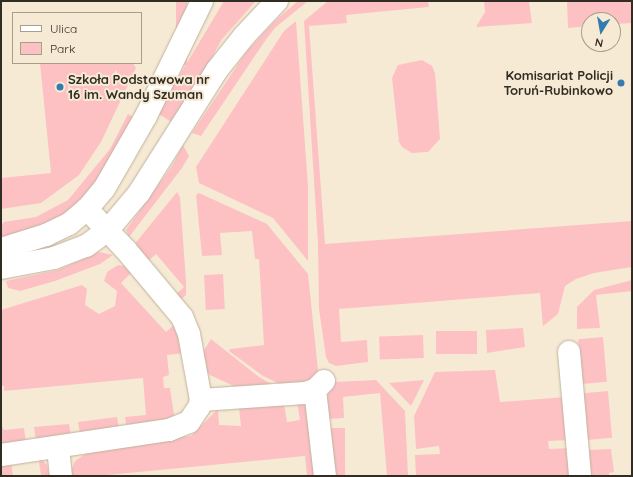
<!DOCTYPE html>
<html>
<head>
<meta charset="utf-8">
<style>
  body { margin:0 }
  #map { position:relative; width:633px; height:477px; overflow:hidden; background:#f7ead4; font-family:Quicksand,sans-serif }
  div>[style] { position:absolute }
  .green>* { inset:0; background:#fdc1c4; transform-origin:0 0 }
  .roads { filter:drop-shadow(0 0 1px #bfb29d) drop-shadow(0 0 1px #bfb29d) }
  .minor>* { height:22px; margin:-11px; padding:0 11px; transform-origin:11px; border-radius:11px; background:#fff }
  .dots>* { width:11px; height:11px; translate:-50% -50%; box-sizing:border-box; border:2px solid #f7ead4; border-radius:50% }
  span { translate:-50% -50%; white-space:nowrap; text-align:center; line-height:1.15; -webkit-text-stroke:4px #f7ead4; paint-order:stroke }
  .poi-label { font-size:13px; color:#312c24; font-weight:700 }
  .right { translate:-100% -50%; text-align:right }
  .left { translate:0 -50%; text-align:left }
  .frame { position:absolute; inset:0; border:2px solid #312c24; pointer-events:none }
  .legend { position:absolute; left:12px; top:12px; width:130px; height:52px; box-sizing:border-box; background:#f7ead4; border:1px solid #a89e8e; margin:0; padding:5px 7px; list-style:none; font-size:12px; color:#312c24 }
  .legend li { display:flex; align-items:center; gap:8px; height:20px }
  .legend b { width:20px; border:1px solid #a89e8e }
  .north { position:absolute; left:581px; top:12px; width:40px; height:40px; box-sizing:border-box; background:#f7ead4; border:1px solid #a89e8e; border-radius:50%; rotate:191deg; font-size:11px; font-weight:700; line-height:16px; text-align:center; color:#312c24 }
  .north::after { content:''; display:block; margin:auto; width:14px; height:18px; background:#347baf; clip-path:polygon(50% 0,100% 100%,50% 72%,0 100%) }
</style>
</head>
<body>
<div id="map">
  <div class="green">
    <div style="left:176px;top:1px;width:11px;height:64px"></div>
    <div style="clip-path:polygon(224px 1px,256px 1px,222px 39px,175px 124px,157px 113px)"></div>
    <div style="clip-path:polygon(298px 1px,308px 1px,276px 27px,267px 38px,201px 136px,192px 133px,247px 51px,274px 22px)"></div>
    <div style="clip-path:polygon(328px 1px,428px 1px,429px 7px,346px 15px,347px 23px,309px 26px,325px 244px,632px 221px,632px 267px,594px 273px,576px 279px,565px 286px,558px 314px,543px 326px,540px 293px,339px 309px,341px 342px,367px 340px,368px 362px,336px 366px,329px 363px,326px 357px,319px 309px,318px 244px,304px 21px)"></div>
    <div style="clip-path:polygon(484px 1px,529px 1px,532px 23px,476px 27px,485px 12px)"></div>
    <div style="clip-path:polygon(567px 1px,632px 1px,632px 23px,613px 24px,613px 20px,589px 20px,589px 26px,568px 28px)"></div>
    <div style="clip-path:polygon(296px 21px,308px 186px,308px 261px,273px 218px,199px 183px,196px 167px,284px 31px)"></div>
    <div style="clip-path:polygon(422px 60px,432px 66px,435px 73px,440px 139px,428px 152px,412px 153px,402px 147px,399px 142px,392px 78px,398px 65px)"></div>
    <div style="clip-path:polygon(40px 63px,133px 63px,136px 68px,101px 142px,79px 175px,41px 203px,1px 209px,1px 178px,51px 173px)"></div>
    <div style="clip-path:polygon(128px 114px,137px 119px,90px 194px,61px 218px,1px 241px,1px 226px,4px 222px,36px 217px,68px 200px,110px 149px)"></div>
    <div style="clip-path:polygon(183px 145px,189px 156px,182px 168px,129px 237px,126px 230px,172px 166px)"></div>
    <div style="clip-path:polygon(177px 192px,180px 197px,186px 281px,186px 295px,181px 299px,174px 296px,184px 287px,156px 254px,146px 263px,133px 246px)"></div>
    <div style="clip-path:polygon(199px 193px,267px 224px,308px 274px,318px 370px,318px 375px,308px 382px,282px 385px,263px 376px,229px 351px,230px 349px,264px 345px,259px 259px,255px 259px,252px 231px,220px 233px,222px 255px,202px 256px,196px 195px)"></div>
    <div style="clip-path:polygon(99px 252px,113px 255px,100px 264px,55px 281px,20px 291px,8px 288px,6px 281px,58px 270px)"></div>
    <div style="clip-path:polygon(118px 265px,124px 266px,131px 273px,121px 283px,166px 332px,176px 323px,185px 353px,167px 355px,169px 375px,163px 377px,164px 388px,170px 388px,175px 422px,126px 424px,125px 417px,146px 415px,143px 378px,4px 391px,4px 386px,1px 386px,1px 310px,82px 285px,87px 289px,85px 305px,99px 314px,115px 306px,117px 291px,104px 281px,107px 272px)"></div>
    <div style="left:223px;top:274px;width:35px;height:19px;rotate:87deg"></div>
    <div style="clip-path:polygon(632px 280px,632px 291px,596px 295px,600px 328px,577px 329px,577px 307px,594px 290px)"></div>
    <div style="clip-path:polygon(523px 328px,525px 347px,487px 353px,486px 330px)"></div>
    <div style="left:477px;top:331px;width:23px;height:41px;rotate:90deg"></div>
    <div style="left:423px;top:335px;width:23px;height:44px;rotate:88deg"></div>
    <div style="left:603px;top:337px;width:45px;height:25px;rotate:85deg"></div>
    <div style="clip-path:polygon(211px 339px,259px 377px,275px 386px,238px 388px,210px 375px,205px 369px,203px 352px)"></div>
    <div style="clip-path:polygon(495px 370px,500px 402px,566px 397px,572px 440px,548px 441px,549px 449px,571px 448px,576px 476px,416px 476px,415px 455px,440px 454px,439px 446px,416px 449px,414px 416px,435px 372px)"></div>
    <div style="clip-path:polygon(376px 380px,405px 411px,408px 476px,387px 476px,380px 393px,343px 397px,344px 418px,328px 419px,325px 400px,335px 382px)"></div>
    <div style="clip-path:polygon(424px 380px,411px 406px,389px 383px)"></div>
    <div style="left:608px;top:391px;width:47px;height:25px;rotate:85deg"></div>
    <div style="clip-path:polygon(297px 402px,309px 406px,316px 476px,307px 476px,305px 456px,97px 476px,69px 476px,75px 461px,87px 453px,120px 443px,191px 436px,218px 409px,219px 425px,241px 426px,239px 408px,284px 404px,287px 422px,300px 420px)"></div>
    <div style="clip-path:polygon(117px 417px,119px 428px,81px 440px,78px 422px)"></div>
    <div style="clip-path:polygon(1px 424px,4px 430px,24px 428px,26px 443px,1px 446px)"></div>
    <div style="clip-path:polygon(69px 424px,72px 440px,36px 441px,34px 427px)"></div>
    <div style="left:327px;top:428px;width:18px;height:47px"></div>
    <div style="clip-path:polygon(611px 449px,614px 472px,609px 473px,609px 476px,591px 476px,588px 450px)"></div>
    <div style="clip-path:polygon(38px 456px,47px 465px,49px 476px,33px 476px,41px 475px)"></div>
    <div style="clip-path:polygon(11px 460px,13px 476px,1px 476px,1px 461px)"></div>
  </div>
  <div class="roads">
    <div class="minor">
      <div style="left:1px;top:249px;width:47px;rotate:-17.3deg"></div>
      <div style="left:46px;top:235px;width:25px;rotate:-26deg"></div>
      <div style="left:69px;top:224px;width:23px;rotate:-40deg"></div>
      <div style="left:87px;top:209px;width:26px;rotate:-50deg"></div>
      <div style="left:104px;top:189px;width:84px;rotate:-60.1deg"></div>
      <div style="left:146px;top:116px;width:128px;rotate:-64deg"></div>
      <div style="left:1px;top:268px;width:54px;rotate:-10.7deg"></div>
      <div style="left:54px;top:258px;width:34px;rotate:-21deg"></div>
      <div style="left:86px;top:246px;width:26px;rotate:-36deg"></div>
      <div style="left:107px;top:231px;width:50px;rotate:-49.9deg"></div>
      <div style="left:139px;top:193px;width:146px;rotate:-57.6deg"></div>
      <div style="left:217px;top:70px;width:43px;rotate:-51.5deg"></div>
      <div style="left:244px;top:36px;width:48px;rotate:-46.7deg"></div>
      <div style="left:569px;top:352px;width:124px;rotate:84.9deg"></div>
      <div style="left:324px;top:381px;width:13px;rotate:135deg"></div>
      <div style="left:315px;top:390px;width:87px;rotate:83.4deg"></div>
      <div style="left:201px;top:400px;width:104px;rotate:-3.9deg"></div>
      <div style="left:305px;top:393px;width:10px;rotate:-17deg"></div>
      <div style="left:58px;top:448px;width:28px;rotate:84deg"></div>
      <div style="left:1px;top:455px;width:170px;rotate:-8.5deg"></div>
      <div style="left:169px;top:430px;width:22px;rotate:-22deg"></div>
      <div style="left:189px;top:422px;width:18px;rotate:-56deg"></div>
      <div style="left:199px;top:407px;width:7px;rotate:-74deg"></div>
      <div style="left:201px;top:400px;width:67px;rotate:-100.3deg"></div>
      <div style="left:189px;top:334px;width:18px;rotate:-112deg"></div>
      <div style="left:182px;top:317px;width:87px;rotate:-129.9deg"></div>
      <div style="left:126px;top:250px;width:57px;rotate:-133.6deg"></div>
    </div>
  </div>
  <div class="dots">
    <div style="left:621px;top:83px;background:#347baf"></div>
    <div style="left:60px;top:87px;background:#347baf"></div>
  </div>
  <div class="poi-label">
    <span class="right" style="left:613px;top:83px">Komisariat Policji<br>Toruń-Rubinkowo</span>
    <span class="left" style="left:68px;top:87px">Szkoła Podstawowa nr<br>16 im. Wandy Szuman</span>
  </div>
  <div class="frame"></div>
  <ul class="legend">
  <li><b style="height:5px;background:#fff"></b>Ulica</li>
  <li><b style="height:11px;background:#fdc1c4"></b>Park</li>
  </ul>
  <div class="north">N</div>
</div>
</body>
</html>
